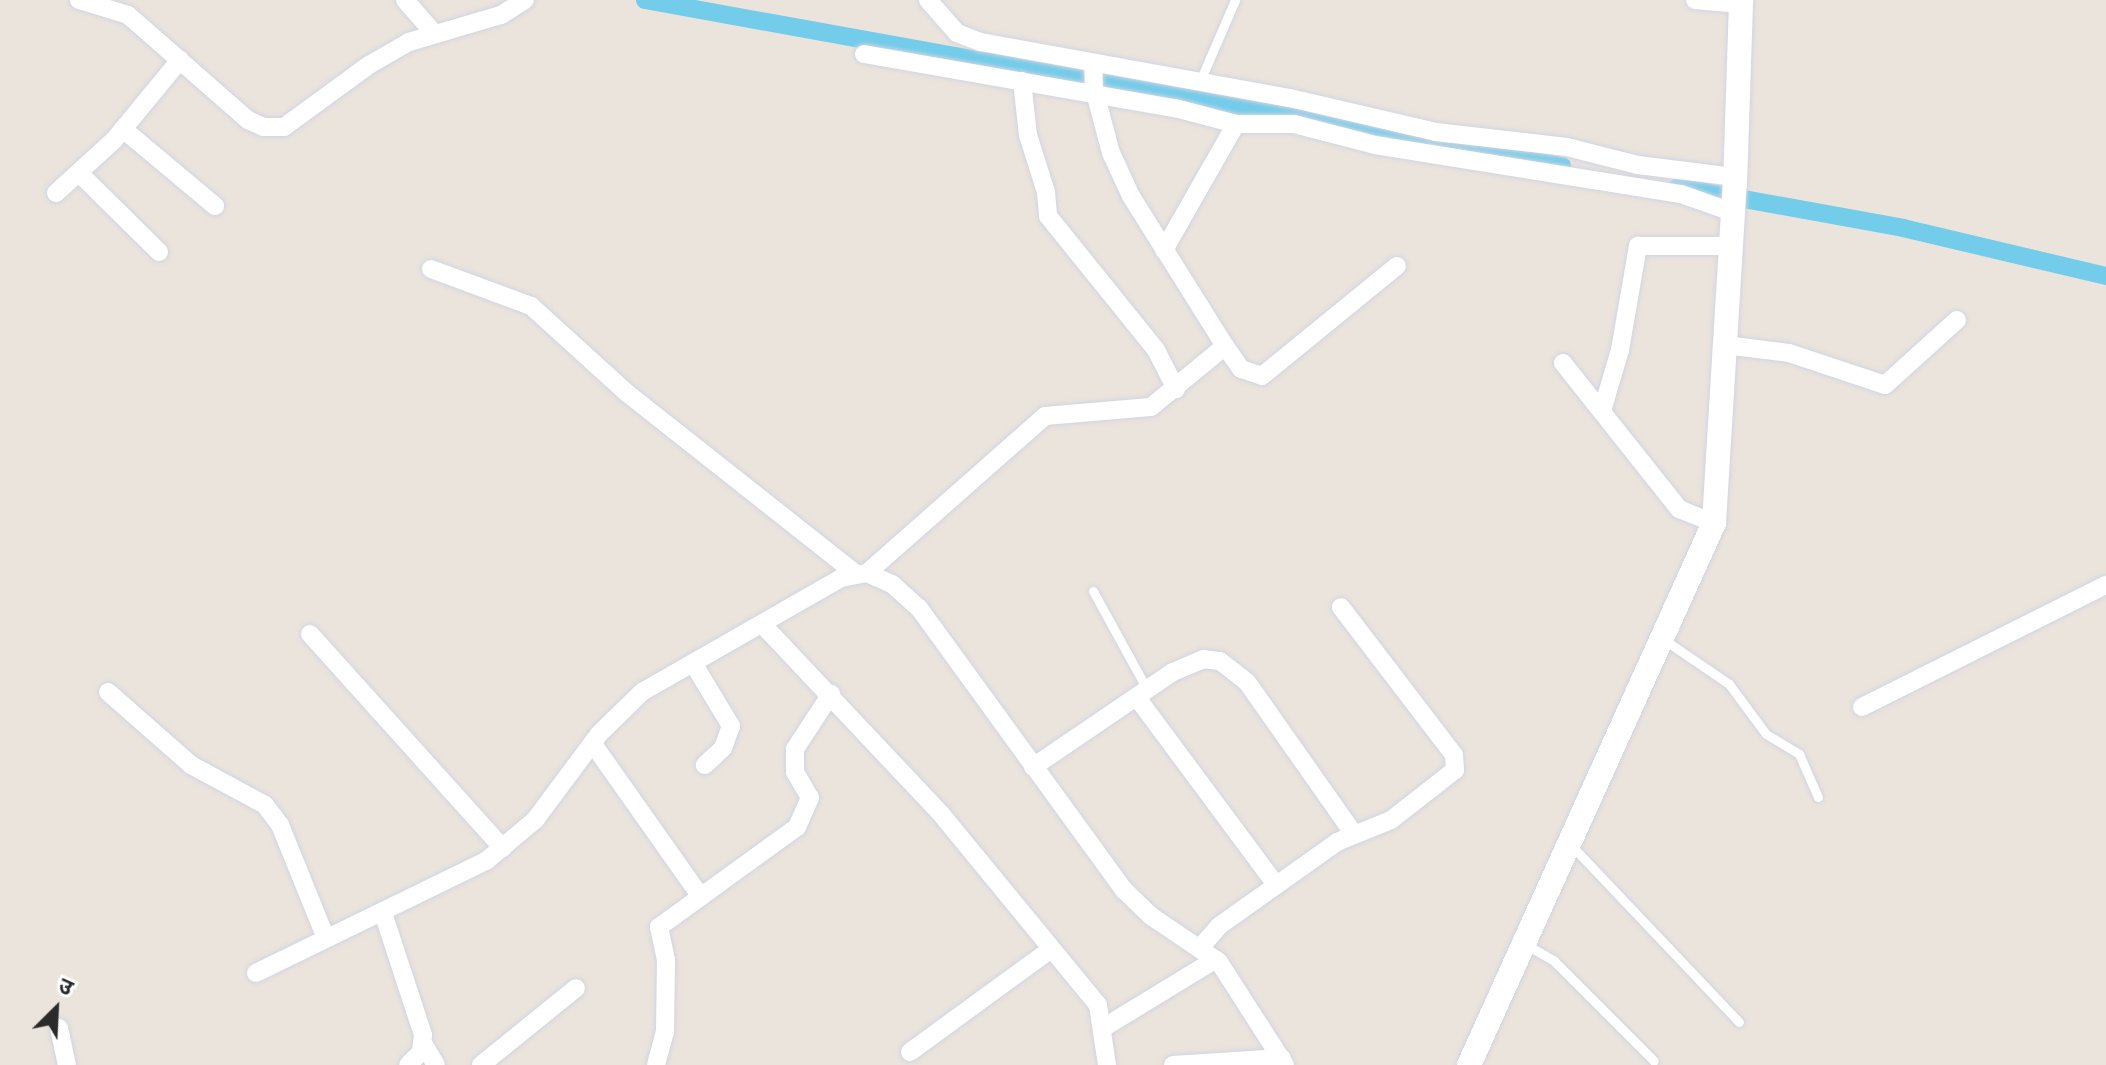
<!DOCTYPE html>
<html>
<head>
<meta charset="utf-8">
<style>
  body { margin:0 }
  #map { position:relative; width:2106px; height:1065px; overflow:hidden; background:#ebe4dc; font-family:Rubik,"Noto Sans Devanagari",sans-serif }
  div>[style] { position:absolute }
  .canal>* { height:18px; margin:-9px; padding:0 9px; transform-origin:9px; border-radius:9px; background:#72ccea }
  .roads { filter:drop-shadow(0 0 2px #d1d5e2) drop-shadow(0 0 2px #d1d5e2) }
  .lane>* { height:9px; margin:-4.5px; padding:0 4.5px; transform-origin:4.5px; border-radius:4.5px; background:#fff }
  .street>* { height:18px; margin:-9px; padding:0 9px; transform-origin:9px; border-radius:9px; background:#fff }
  .secondary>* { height:24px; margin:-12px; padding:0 12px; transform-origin:12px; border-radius:12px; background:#fff }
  span { translate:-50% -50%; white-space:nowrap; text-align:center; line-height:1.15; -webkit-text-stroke:6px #fff; paint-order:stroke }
  .north { position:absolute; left:16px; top:969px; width:80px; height:80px; -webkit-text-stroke:6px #fff; paint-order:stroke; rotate:24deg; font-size:22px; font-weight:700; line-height:32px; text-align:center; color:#2a2a2a }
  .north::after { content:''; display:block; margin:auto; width:28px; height:36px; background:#2a2a2a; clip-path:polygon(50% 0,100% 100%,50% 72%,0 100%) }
</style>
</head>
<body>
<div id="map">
  <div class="canal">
    <div style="left:645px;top:0;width:932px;rotate:10.26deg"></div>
    <div style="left:1678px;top:187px;width:229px;rotate:10.3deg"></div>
    <div style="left:1903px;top:228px;width:209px;rotate:13.3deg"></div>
  </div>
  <div class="roads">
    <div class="lane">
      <div style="left:1200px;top:81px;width:88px;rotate:-66.6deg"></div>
      <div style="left:1093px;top:591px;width:114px;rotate:61.2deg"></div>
      <div style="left:1663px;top:639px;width:80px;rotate:34.3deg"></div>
      <div style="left:1729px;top:684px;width:62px;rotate:53.5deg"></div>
      <div style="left:1766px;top:734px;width:39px;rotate:31deg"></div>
      <div style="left:1799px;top:754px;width:47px;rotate:66.2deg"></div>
      <div style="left:1571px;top:845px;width:244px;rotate:46.5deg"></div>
      <div style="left:1525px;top:944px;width:34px;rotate:30deg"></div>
      <div style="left:1554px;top:961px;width:141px;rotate:45deg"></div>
    </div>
    <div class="street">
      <div style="left:79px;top:0;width:51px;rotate:17deg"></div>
      <div style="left:128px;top:15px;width:159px;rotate:41.2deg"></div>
      <div style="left:248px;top:120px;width:17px;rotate:24deg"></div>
      <div style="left:264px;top:127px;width:20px"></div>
      <div style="left:284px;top:127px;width:105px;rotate:-36.1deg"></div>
      <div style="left:369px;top:65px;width:46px;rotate:-29.9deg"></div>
      <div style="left:409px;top:42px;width:96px;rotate:-16.4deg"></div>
      <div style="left:501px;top:15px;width:28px;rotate:-32deg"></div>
      <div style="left:405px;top:0;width:43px;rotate:48.8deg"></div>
      <div style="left:928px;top:0;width:44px;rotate:48.7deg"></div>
      <div style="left:957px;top:33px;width:26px;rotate:21deg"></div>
      <div style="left:981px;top:42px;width:314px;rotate:10.3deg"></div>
      <div style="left:1290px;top:98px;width:150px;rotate:13.1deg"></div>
      <div style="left:1436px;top:132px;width:132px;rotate:6.5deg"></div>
      <div style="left:1567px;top:147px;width:73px;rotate:14.2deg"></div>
      <div style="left:1638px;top:165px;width:99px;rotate:7deg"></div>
      <div style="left:1695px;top:0;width:45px;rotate:5.1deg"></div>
      <div style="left:864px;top:54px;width:316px;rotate:9.9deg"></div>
      <div style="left:1175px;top:108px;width:63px;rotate:14.7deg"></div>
      <div style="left:1236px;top:124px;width:58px"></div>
      <div style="left:1294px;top:124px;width:84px;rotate:14.5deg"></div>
      <div style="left:1375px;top:145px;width:310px;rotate:9.1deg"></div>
      <div style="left:1681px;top:194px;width:54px;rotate:19.4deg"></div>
      <div style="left:1022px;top:81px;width:54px;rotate:83.7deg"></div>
      <div style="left:1028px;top:135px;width:60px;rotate:72.5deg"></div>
      <div style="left:1046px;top:192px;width:24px;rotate:85deg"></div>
      <div style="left:1048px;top:216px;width:172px;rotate:51.1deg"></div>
      <div style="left:1156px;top:350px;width:44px;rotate:62.9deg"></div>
      <div style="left:123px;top:129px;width:120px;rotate:39.9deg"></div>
      <div style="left:80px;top:174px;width:111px;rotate:44.6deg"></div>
      <div style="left:56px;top:193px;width:79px;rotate:-42.4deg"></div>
      <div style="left:114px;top:140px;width:104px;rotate:-50.5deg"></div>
      <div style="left:1164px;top:250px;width:145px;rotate:-60.3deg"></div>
      <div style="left:431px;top:269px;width:107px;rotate:20.3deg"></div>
      <div style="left:531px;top:306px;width:130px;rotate:42.2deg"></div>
      <div style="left:627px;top:393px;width:290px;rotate:38.3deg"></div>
      <div style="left:1725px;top:345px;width:64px;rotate:7.1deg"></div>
      <div style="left:1789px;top:353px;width:101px;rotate:18.4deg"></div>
      <div style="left:1885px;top:385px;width:97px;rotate:-42.1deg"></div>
      <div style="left:1225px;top:346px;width:28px;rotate:55deg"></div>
      <div style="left:1241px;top:369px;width:22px;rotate:18deg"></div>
      <div style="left:1262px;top:376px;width:174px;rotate:-39.2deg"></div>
      <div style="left:1563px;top:363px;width:186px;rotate:51.5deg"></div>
      <div style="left:1679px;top:509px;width:38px;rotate:22deg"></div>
      <div style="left:1602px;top:411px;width:64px;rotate:-73.6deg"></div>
      <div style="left:1620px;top:350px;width:106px;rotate:-80.2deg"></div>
      <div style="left:1638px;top:246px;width:92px"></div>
      <div style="left:867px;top:573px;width:237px;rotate:-41.4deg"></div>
      <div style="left:1045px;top:416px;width:106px;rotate:-4.9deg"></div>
      <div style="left:1151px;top:407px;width:96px;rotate:-39.5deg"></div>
      <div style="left:1225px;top:346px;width:177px;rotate:-122.1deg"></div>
      <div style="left:1131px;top:196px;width:47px;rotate:-114.9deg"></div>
      <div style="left:1111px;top:153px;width:66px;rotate:-104.9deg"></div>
      <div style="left:1094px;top:89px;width:24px;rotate:-92deg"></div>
      <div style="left:762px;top:624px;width:261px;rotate:46.7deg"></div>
      <div style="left:941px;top:814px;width:247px;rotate:50.6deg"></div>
      <div style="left:1098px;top:1005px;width:61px;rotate:81.5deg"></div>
      <div style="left:310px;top:634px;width:288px;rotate:48deg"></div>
      <div style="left:693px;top:663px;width:74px;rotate:58.9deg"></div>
      <div style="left:731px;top:726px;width:23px;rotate:110deg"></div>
      <div style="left:723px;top:748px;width:25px;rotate:137deg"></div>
      <div style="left:108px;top:692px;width:111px;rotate:41.3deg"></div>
      <div style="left:191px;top:765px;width:84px;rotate:28.4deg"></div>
      <div style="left:265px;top:805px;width:25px;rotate:53deg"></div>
      <div style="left:280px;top:825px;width:120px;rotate:67.9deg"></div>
      <div style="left:1138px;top:699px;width:232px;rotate:53.4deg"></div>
      <div style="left:1862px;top:707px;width:273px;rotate:-26.6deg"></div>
      <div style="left:593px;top:744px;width:187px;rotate:54.8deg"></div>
      <div style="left:1033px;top:767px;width:169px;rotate:-34.2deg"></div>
      <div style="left:1173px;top:672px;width:33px;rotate:-23deg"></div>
      <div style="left:1203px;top:659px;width:17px;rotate:7deg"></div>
      <div style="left:1220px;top:661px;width:34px;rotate:38deg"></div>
      <div style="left:1247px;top:682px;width:184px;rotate:54.9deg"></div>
      <div style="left:383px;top:913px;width:128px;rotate:71.8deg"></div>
      <div style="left:423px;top:1035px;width:17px;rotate:97deg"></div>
      <div style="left:421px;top:1052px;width:18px;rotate:135deg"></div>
      <div style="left:1200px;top:948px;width:29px;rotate:-49deg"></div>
      <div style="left:1219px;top:926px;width:145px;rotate:-35.4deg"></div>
      <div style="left:1337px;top:842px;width:58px;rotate:-22.2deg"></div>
      <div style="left:1391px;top:820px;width:81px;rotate:-38deg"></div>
      <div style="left:1455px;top:770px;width:15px;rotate:-94deg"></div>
      <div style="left:1454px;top:755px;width:186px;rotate:-127.4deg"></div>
      <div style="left:256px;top:973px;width:256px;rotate:-26deg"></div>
      <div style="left:486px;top:861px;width:64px;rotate:-39.9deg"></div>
      <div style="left:535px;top:820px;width:107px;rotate:-53.3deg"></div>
      <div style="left:599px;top:734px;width:60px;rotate:-44.3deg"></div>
      <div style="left:642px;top:692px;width:229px;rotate:-29.8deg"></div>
      <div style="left:841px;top:578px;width:26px;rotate:-11deg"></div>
      <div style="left:867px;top:573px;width:27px;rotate:24deg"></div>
      <div style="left:892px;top:584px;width:36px;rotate:42deg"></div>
      <div style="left:919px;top:608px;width:349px;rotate:54deg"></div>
      <div style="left:1124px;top:890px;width:37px;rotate:44deg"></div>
      <div style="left:1151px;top:916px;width:82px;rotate:34.1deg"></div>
      <div style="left:1219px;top:962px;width:122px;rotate:57.3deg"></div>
      <div style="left:59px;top:1028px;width:38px;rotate:78deg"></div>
      <div style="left:1103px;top:1028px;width:132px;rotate:-31.4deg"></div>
      <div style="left:424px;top:1045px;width:23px;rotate:59deg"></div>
      <div style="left:910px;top:1052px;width:173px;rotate:-36.1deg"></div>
      <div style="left:481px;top:1065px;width:122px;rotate:-39deg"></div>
      <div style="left:656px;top:1065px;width:34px;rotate:-75deg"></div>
      <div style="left:665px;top:1032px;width:72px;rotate:-89.2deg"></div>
      <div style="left:666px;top:960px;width:34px;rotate:-102deg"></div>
      <div style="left:659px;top:927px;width:170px;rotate:-35.9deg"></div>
      <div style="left:797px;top:827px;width:32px;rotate:-66deg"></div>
      <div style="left:810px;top:798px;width:30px;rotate:-120deg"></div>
      <div style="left:795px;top:772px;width:23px;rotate:-90deg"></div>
      <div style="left:795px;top:749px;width:66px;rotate:-56.8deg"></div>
      <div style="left:1173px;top:1065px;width:109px;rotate:-3.7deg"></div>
    </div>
    <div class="secondary">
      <div style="left:1469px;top:1065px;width:595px;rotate:-65.68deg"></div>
      <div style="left:1714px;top:523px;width:340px;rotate:-86.5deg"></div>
      <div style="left:1735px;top:184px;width:184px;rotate:-88.1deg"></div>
    </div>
  </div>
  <div class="north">उ</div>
</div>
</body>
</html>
